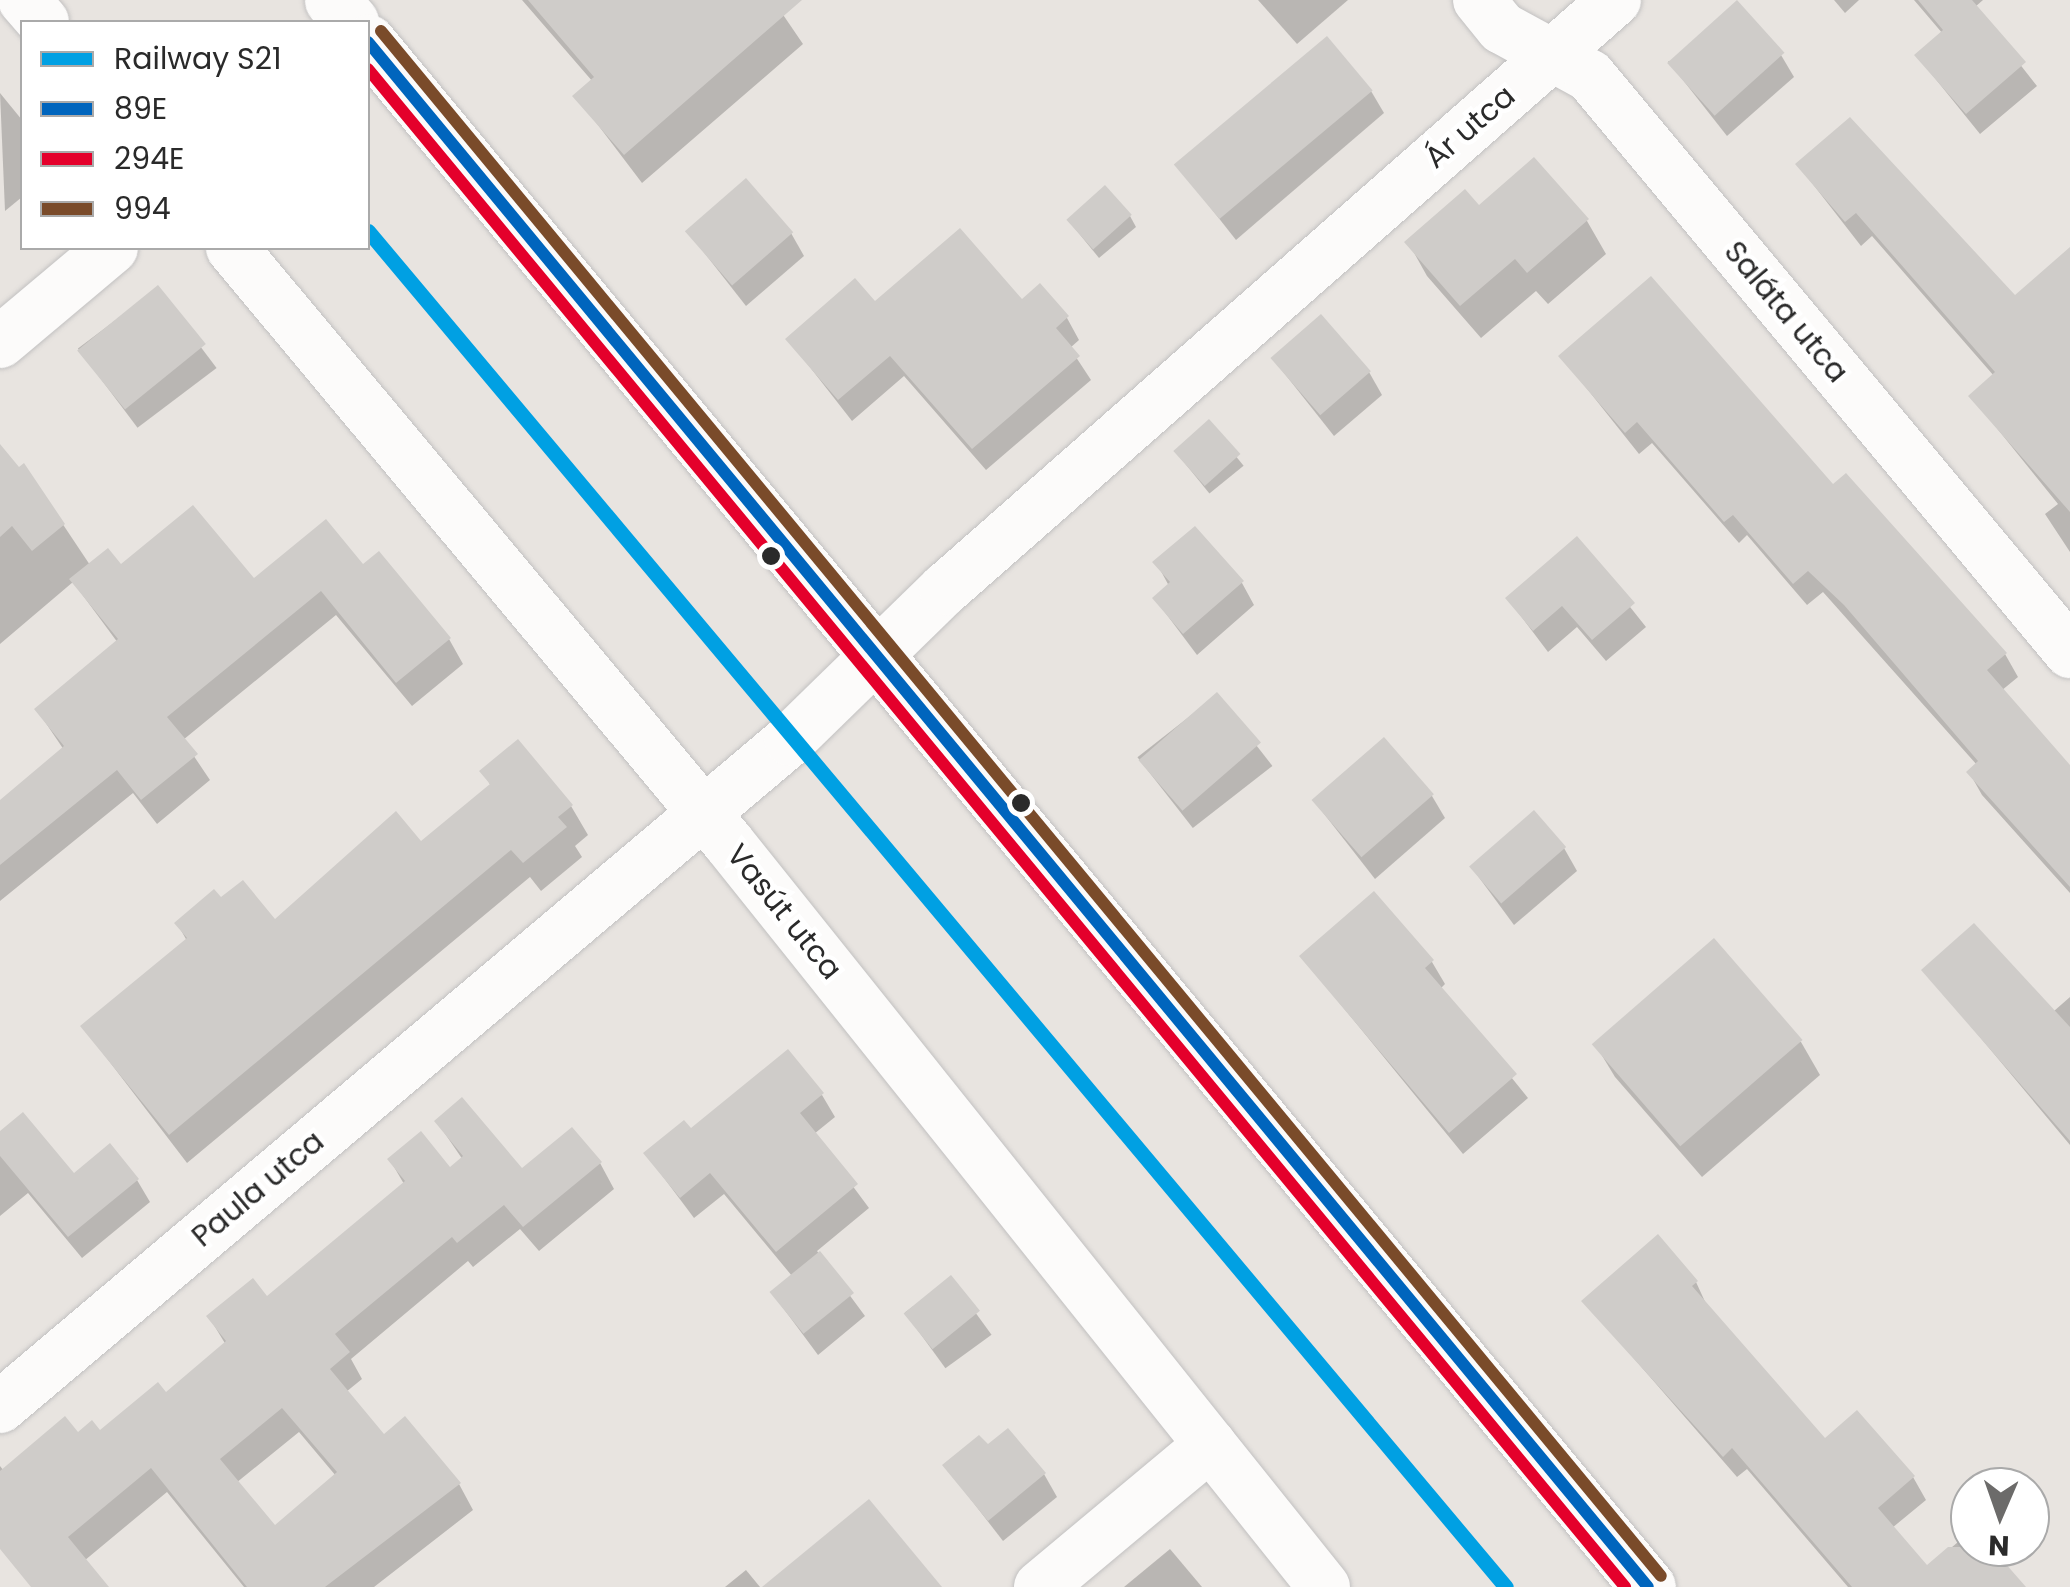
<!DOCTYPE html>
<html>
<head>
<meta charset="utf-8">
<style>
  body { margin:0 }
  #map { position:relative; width:2070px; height:1587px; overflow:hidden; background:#e8e4e0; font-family:Poppins,sans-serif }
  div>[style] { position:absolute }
  .shadow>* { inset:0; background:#0003; transform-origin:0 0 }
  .building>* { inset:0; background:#cfccc9; transform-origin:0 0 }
  .roads { filter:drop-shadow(0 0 2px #c2c1c1) drop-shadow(0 0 2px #c2c1c1) }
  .minor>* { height:52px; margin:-26px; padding:0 26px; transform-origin:26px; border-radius:26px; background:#fcfbfa }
  .secondary>* { height:55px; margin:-27.5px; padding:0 27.5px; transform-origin:27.5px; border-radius:27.5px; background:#fcfbfa }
  .bus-1>* { height:12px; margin:-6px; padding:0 6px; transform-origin:6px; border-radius:6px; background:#0065bd }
  .bus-2>* { height:12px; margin:-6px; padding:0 6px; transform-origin:6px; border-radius:6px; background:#e4002b }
  .bus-3>* { height:12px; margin:-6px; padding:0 6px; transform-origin:6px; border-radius:6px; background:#7a4b2a }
  .rail-1>* { height:15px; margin:-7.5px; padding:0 7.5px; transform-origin:7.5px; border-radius:7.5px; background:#00a0e3 }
  .dots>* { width:28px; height:28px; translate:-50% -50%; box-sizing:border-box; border:5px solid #fff; border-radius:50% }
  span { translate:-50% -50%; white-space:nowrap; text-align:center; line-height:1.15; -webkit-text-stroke:9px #fff; paint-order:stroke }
  .street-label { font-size:30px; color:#2a2a2a }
  .legend { position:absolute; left:20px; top:20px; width:350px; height:230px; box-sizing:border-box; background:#fff; border:2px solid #aaa; margin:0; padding:12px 18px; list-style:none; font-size:30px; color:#2a2a2a }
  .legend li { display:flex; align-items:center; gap:20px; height:50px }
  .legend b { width:50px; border:2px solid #aaa }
  .north { position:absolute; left:1950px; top:1467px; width:100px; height:100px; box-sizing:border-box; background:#fff; border:2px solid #aaa; border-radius:50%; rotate:182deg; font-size:28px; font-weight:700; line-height:40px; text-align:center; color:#2a2a2a }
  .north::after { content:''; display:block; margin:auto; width:35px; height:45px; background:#6c6b6a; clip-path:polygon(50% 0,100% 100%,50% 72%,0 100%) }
</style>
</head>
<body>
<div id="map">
  <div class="shadow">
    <div style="clip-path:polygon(522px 0,773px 0,803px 44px,642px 183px,576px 96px,593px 82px)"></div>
    <div style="clip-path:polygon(1258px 0,1348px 0,1297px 44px)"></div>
    <div style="clip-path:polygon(1834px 0,1859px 0,1845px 13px)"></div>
    <div style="clip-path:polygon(1914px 0,1983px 0,1975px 7px,2037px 86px,1980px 134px,1917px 56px,1943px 34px)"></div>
    <div style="clip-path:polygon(1781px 55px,1794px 77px,1727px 136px,1668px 61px)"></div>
    <div style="clip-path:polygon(1371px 91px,1384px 113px,1236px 240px,1180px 169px)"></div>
    <div style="clip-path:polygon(0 93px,22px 120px,22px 197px,5px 211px)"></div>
    <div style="clip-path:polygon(1798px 165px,2014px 298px,2070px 251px,2070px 552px,2045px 514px,2058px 504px,1971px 396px,1994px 376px,1872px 236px,1861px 246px)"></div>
    <div style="clip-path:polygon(1479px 208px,1587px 221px,1606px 254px,1548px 304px,1536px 291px,1481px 338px,1427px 276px,1408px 242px)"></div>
    <div style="clip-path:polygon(1130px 216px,1136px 227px,1099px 258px,1068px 220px)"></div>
    <div style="clip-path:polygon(688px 232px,791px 233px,804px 256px,746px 306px)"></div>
    <div style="left:157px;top:289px;width:99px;height:99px;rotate:53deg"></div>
    <div style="clip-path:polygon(1021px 302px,1067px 318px,1079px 340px,1070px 348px,1091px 380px,986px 470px,904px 376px,852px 421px,788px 339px)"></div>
    <div style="clip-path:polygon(1561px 356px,1833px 487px,2005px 654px,2018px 677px,2001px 691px,2070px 774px,2070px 893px,1982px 795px,1969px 772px,1977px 765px,1823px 592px,1807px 605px,1747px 535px,1739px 543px,1652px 443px,1639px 454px)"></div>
    <div style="clip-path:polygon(1273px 359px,1369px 372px,1382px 395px,1334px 436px)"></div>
    <div style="left:1209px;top:423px;width:55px;height:44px;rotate:51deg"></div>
    <div style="clip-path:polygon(0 449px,18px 471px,24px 466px,90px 565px,253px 581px,363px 568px,449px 639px,463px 664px,412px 706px,336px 615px,183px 740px,210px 780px,157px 824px,133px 793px,0 901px,0 802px,64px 750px,37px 710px,118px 643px,73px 582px,0 644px)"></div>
    <div style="clip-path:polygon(1576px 539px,1646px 627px,1606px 661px,1577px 627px,1548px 652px,1508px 599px)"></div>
    <div style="clip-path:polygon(1156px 562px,1242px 583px,1254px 605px,1197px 655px,1155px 599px,1169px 586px)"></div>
    <div style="left:1217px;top:695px;width:90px;height:101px;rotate:52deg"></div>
    <div style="clip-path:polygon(482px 771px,571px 806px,588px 835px,575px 846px,582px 857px,541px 891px,530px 877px,187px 1163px,83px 1027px,187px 941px,177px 923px,221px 900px,274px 922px,420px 844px,491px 786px)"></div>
    <div style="clip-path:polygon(1432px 796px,1445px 818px,1375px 879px,1314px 801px)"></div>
    <div style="clip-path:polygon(1564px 848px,1577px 871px,1514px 925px,1472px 868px)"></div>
    <div style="clip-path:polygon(1374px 894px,1432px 962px,1445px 984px,1440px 989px,1528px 1098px,1463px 1154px,1302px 957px)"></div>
    <div style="clip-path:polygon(1924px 970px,2054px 1011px,2070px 997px,2070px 1145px)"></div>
    <div style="clip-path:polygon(1801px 1042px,1820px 1075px,1702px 1177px,1615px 1077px,1595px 1044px)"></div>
    <div style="clip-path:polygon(822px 1095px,835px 1117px,814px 1134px,869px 1208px,817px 1251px,865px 1316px,818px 1355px,772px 1293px,792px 1276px,724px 1194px,694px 1218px,646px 1154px,690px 1132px)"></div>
    <div style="clip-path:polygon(evenodd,437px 1122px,522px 1172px,600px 1163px,614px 1189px,539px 1251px,520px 1229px,473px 1267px,468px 1261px,351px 1359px,362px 1379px,346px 1392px,383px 1437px,459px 1484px,473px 1510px,374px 1587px,244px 1587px,167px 1492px,84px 1561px,106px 1587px,33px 1587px,0 1529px,0 1466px,4px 1471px,77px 1435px,99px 1433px,166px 1396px,226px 1345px,209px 1317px,267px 1299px,404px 1184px,390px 1160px,450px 1171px,463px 1160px,437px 1122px,299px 1432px,336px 1476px,274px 1528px,236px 1483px,299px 1432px)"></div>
    <div style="clip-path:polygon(0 1134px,73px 1177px,137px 1180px,150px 1202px,82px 1258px,28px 1193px,0 1216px)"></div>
    <div style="left:951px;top:1279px;width:69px;height:57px;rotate:54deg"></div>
    <div style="clip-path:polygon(1696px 1282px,1707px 1306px,1825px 1441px,1913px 1477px,1926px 1500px,1892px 1528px,1927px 1568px,1970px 1532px,1970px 1547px,1988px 1547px,2019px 1587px,1848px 1587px,1747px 1469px,1737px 1477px,1584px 1301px)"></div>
    <div style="clip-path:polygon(987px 1448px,1044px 1474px,1057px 1497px,1003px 1541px,945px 1466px)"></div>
    <div style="clip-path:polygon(1170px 1549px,1202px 1587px,1124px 1587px)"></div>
    <div style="clip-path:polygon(746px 1570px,760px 1587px,725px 1587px)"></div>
  </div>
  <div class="building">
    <div style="clip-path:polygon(528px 0,802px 0,624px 155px,572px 96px,594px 77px)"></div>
    <div style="left:1737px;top:0;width:71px;height:94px;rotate:48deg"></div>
    <div style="clip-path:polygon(1918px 0,1972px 0,2026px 62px,1966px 114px,1914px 55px,1943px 30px)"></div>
    <div style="left:1327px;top:36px;width:71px;height:200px;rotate:50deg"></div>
    <div style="clip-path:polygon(1850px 117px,2015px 295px,2070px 247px,2070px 512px,1968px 396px,1995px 372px,1856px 213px,1845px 222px,1795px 164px)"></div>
    <div style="clip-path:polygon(1534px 157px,1589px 219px,1527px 273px,1515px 259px,1460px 306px,1404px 242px,1465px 189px,1479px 205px)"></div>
    <div style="left:746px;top:178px;width:72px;height:81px;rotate:49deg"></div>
    <div style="left:1105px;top:185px;width:40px;height:52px;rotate:48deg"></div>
    <div style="clip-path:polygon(960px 228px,1022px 299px,1040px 283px,1069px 316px,1056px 328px,1080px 356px,972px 449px,890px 356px,838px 400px,785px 339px,855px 278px,875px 301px)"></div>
    <div style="clip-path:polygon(1651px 276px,1833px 484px,1846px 473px,2007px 653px,1987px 670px,2070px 765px,2070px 887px,1966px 772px,1978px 761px,1844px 605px,1808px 571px,1793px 584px,1733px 515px,1724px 522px,1637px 422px,1625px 433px,1558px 356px)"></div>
    <div style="left:158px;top:285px;width:76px;height:104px;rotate:51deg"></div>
    <div style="left:1321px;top:314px;width:76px;height:67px;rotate:49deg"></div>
    <div style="left:1209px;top:419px;width:47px;height:48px;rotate:48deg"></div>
    <div style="clip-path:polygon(0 444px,19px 467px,24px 463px,65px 524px,32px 551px,12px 526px,0 537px)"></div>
    <div style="clip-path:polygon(193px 505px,254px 578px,326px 519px,363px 564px,379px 551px,451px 638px,396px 683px,321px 591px,167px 717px,198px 754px,141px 800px,117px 770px,0 865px,0 800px,64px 746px,34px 709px,118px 639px,69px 579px,108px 548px,121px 564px)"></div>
    <div style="clip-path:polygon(1195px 526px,1244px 581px,1183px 634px,1152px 598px,1170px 582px,1152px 562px)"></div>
    <div style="clip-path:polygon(1577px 536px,1635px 603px,1592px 640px,1562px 606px,1533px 631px,1505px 598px)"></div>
    <div style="left:1217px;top:692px;width:67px;height:104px;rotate:49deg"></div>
    <div style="left:1384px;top:737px;width:76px;height:96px;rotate:49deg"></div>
    <div style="clip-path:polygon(518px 739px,573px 805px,558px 817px,567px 827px,523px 863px,511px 850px,169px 1135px,80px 1026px,187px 938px,174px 923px,214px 889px,221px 897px,243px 880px,275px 919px,396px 811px,421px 841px,490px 784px,479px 771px)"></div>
    <div style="left:1534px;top:810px;width:49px;height:86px;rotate:49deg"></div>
    <div style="clip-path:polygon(1374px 891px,1434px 960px,1425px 968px,1517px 1074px,1449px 1133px,1299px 956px)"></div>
    <div style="clip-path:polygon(1974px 923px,2070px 1027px,2070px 1141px,1921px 970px)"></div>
    <div style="left:1714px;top:938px;width:135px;height:162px;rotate:49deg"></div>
    <div style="clip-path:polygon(788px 1049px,824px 1093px,800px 1113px,858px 1184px,776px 1252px,710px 1173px,680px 1198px,643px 1153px,684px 1120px,691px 1128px)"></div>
    <div style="clip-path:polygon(evenodd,462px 1097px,522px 1168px,572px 1127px,602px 1162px,523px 1227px,504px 1205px,457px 1243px,452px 1237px,335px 1334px,350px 1352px,330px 1369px,384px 1434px,405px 1416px,461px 1483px,325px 1587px,247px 1587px,151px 1468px,68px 1537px,109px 1587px,31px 1587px,0 1549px,0 1471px,65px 1416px,78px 1432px,92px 1420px,100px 1430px,158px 1382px,166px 1392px,226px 1341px,206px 1316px,253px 1278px,267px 1296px,405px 1181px,387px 1159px,421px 1131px,450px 1167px,463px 1156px,434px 1121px,462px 1097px,282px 1408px,337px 1472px,275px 1525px,220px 1459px,282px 1408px)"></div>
    <div style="clip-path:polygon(23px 1112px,74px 1173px,110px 1143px,139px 1179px,68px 1237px,0 1156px,0 1131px)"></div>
    <div style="clip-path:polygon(1658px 1234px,1698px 1281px,1692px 1286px,1825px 1438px,1857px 1410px,1915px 1476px,1878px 1508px,1927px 1565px,1948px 1547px,1991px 1547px,2026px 1587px,1852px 1587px,1732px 1448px,1723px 1457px,1581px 1301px)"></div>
    <div style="left:820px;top:1251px;width:54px;height:65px;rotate:51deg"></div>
    <div style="left:951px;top:1275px;width:46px;height:61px;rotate:51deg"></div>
    <div style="clip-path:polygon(1008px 1428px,1046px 1473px,988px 1521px,942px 1465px,979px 1435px,988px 1444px)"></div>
    <div style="clip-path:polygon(869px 1499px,942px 1587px,762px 1587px)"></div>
  </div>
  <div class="roads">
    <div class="minor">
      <div style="left:24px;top:0;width:29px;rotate:49deg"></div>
      <div style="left:1479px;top:0;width:36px;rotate:51deg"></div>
      <div style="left:1502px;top:28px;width:100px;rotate:28.6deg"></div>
      <div style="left:1590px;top:76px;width:750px;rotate:50.19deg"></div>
      <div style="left:232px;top:248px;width:774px;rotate:50.14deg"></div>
      <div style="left:728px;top:842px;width:954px;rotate:51.34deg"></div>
      <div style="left:0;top:342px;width:146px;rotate:-40deg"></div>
      <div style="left:0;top:1407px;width:1034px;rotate:-40.17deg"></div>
      <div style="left:790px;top:740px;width:216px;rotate:-44.3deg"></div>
      <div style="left:945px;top:589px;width:892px;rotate:-41.32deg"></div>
      <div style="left:1040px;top:1587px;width:222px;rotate:-39.9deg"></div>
    </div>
    <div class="secondary">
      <div style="left:332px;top:0;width:29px;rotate:49deg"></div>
      <div style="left:368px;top:42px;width:2006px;rotate:50.36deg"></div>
    </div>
  </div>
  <div class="bus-1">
    <div style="left:368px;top:42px;width:2006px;rotate:50.36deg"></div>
  </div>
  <div class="bus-2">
    <div style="left:368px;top:69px;width:1971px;rotate:50.37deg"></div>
  </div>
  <div class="bus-3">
    <div style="left:381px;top:31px;width:2006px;rotate:50.36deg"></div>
  </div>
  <div class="rail-1">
    <div style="left:368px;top:231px;width:1770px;rotate:50deg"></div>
  </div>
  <div class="dots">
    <div style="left:771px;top:556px;background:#2a2a2a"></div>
    <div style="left:1021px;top:803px;background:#2a2a2a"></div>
  </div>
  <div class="street-label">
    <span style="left:1470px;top:127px;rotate:-41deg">Ár utca</span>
    <span style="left:1786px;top:312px;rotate:50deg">Saláta utca</span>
    <span style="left:784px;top:912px;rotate:51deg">Vasút utca</span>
    <span style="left:258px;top:1189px;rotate:-40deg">Paula utca</span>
  </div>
  <ul class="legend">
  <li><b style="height:12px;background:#00a0e3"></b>Railway S21</li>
  <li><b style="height:12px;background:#0065bd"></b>89E</li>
  <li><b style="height:12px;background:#e4002b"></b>294E</li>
  <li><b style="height:12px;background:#7a4b2a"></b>994</li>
  </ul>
  <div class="north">N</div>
</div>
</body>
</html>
